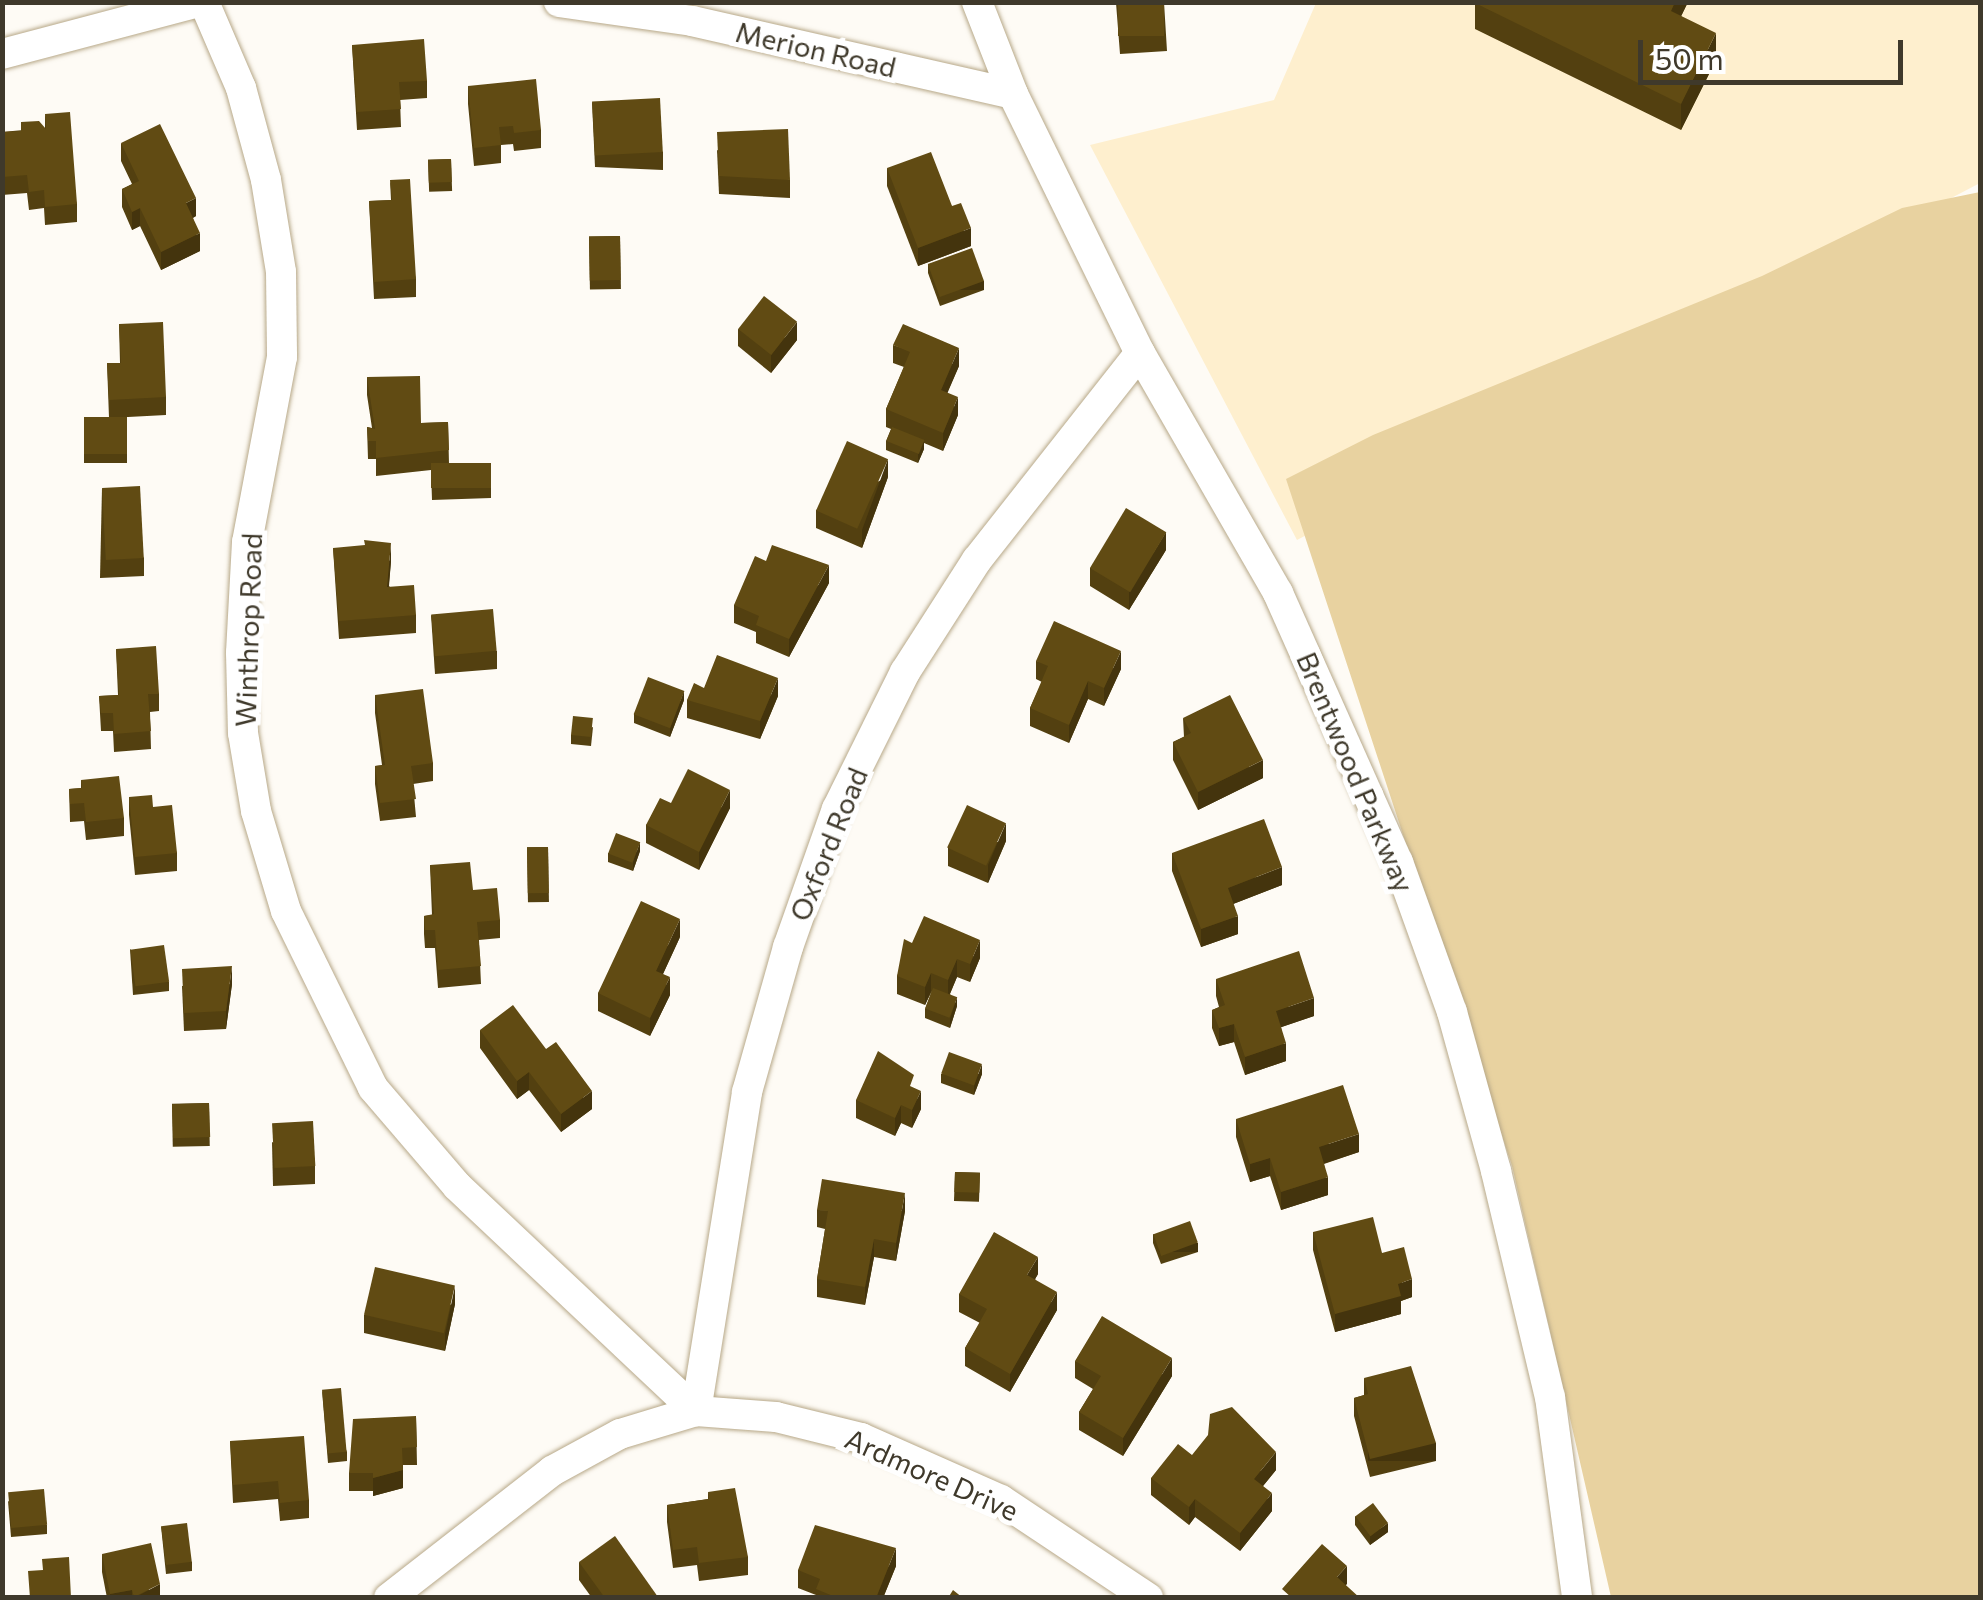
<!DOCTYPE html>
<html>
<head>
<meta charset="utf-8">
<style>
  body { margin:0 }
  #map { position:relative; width:1983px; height:1600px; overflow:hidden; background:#fefbf5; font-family:Commissioner,sans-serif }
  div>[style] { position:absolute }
  .built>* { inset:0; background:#feefce }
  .green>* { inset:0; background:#e8d2a0 }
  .roads { filter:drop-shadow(0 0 2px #b7a888) drop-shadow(0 0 2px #b7a888) }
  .minor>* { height:30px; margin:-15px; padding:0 15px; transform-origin:15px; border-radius:15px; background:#fff }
  .wall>* { inset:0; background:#534010; transform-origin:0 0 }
  .shaded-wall>* { inset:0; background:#44340d; transform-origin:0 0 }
  .building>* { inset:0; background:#614b13; transform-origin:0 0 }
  span { translate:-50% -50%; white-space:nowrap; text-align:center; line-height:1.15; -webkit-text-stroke:10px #fff; paint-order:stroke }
  .street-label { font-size:28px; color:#3f392b }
  .frame { position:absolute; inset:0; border:5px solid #3f392b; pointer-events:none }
  .scale { position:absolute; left:1638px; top:40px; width:265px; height:45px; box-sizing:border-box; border:5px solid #3f392b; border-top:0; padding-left:12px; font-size:30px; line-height:35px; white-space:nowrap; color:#3f392b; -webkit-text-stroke:8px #fff; paint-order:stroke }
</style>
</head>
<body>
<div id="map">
  <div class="built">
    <div style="clip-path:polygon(1316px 3px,1980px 3px,1980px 183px,1297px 540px,1090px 145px,1274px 100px)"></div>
  </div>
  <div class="green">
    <div style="clip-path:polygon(1980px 192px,1980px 1597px,1611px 1597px,1512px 1166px,1286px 479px,1373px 435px,1762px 276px,1902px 208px)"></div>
  </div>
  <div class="roads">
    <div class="minor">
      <div style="left:204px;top:2px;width:94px;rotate:66.7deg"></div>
      <div style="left:241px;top:88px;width:95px;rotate:74.8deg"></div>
      <div style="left:266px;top:180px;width:93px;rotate:80.7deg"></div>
      <div style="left:281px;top:272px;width:85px;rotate:89.3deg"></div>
      <div style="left:282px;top:357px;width:188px;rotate:100.7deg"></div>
      <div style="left:247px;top:542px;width:111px;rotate:93.1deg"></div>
      <div style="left:241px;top:653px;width:80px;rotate:88.6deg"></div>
      <div style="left:243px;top:733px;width:79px;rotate:80.5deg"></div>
      <div style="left:256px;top:811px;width:104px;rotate:73.3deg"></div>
      <div style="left:286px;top:911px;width:197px;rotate:63.8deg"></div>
      <div style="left:373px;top:1088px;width:129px;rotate:49.4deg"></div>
      <div style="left:457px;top:1186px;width:328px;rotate:43.3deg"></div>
      <div style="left:559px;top:2px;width:134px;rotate:8.1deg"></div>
      <div style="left:692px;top:21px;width:329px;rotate:12.8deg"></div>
      <div style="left:977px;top:2px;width:99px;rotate:68.6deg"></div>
      <div style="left:1013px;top:94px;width:288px;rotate:63.9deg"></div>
      <div style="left:1140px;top:353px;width:277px;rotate:60.1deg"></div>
      <div style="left:1278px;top:593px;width:295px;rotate:66deg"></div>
      <div style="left:1398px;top:862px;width:159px;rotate:70.2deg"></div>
      <div style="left:1452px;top:1012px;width:165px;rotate:74.5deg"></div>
      <div style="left:1496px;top:1171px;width:232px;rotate:76.6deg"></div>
      <div style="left:1550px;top:1397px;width:203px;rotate:82.3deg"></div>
      <div style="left:2px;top:54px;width:204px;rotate:-14.8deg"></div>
      <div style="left:696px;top:1411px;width:323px;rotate:-80.9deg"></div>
      <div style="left:747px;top:1092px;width:151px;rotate:-74.2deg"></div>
      <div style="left:788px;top:947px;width:146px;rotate:-70.5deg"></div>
      <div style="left:837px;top:809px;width:153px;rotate:-63.6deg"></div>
      <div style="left:905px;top:672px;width:133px;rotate:-57.3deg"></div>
      <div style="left:977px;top:560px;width:263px;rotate:-51.8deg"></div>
      <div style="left:389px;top:1598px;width:207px;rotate:-37.9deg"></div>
      <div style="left:552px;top:1471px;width:77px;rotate:-28.6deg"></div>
      <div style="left:620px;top:1434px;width:79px;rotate:-16.8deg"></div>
      <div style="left:696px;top:1411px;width:80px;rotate:4.3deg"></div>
      <div style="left:776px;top:1417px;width:88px;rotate:13.9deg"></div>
      <div style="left:861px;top:1438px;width:153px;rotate:23.9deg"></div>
      <div style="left:1001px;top:1500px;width:177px;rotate:33.7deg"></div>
    </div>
  </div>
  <div class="wall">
    <div style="clip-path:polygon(1106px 2px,1164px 2px,1167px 51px,1120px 54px,1116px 3px)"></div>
    <div style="clip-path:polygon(1688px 2px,1681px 16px,1716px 60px,1681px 130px,1475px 29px,1475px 3px)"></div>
    <div style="clip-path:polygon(352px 45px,427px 81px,427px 98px,400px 100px,401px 127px,357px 130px)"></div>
    <div style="clip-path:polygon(468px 86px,541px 130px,541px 148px,514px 151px,513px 144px,501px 145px,501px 163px,474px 166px,468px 104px)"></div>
    <div style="clip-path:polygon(592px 102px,663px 152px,663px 170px,595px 167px)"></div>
    <div style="clip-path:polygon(45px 114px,77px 204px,77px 222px,45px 225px,44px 208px,29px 210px,27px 193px,2px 195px,2px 132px,45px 128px)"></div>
    <div style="clip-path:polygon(121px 143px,196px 216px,193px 218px,200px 251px,161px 270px,140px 226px,132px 230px,122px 207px,122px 189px,132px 184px,121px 161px)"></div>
    <div style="clip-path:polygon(717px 150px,790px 180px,790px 198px,719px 194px)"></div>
    <div style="left:451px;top:159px;width:32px;height:23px;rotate:88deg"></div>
    <div style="clip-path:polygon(887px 168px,952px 206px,971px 246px,918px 266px,887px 186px)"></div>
    <div style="clip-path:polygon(390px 180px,416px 279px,416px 297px,374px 299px,369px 201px,391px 200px)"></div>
    <div style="left:620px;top:236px;width:53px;height:31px;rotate:89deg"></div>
    <div style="clip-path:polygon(928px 264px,984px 290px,940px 306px,928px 273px)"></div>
    <div style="clip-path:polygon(119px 324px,166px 397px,166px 415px,109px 418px,107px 363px,120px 363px)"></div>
    <div style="clip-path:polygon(738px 329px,797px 340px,771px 373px,738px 346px)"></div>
    <div style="clip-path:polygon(893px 345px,959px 366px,947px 393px,958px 415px,943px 451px,924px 443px,924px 449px,918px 463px,886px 450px,886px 441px,891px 429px,886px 427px,886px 409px,904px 367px,893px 363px)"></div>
    <div style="clip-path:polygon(367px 377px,421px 423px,448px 422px,449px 464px,491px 463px,491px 498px,432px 500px,431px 470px,376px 476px,376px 459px,368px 459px,367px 427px,372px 428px,367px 395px)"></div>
    <div style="left:127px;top:417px;width:46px;height:43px;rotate:90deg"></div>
    <div style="clip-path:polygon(888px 477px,862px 548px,816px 528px,816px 510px)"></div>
    <div style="clip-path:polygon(102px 488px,144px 558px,144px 576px,100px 578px)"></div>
    <div style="clip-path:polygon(333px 548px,391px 561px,389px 586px,416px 615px,416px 633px,339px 639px)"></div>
    <div style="clip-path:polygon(1166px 550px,1129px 610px,1090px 586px,1090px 568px)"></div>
    <div style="clip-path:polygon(829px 583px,789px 657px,756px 643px,756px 632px,734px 623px,734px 605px)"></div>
    <div style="clip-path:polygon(431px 615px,497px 651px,497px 669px,435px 674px)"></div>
    <div style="clip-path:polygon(116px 649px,159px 694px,159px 711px,150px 712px,151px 749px,114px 752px,113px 731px,101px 731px,99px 696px,118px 695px)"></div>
    <div style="clip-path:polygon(1036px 661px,1121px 669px,1104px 706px,1088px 699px,1069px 743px,1030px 726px,1030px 708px,1042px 682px,1036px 679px)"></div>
    <div style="clip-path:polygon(704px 688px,778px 696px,760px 739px,687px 718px,687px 700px)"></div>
    <div style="clip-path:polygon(375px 695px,433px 763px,433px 781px,413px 784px,416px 817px,380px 821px,375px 784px,375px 766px,382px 765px,375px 713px)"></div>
    <div style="clip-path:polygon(684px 700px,670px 737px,634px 723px,634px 714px)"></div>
    <div style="clip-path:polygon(1183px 718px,1263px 778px,1198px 810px,1173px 760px,1173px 742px,1184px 737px)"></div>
    <div style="clip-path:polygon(593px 727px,591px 746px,571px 744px,571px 735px)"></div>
    <div style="clip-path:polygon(81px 780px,124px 818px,124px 836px,86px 840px,84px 821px,70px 822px,69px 789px,81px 788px)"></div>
    <div style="clip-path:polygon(129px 797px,153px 807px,177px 853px,177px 871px,135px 875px,129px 815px)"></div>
    <div style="clip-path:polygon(671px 803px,730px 808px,699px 870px,646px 843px,646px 825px)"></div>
    <div style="clip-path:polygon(1006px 841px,988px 883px,948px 866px,948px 848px)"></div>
    <div style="left:548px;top:847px;width:55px;height:21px;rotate:89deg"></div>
    <div style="clip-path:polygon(640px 851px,633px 871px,608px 862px,608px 853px)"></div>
    <div style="clip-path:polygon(1172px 853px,1282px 885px,1233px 904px,1238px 934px,1201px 947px,1172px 871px)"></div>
    <div style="clip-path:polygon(430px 865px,473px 890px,500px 920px,500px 938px,479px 940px,481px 984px,438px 988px,435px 948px,425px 948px,424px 934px,424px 916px,432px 915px)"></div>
    <div style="clip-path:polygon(680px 937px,663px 974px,670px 995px,650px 1036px,598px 1011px,598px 993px)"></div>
    <div style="clip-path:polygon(912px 943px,980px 958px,970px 982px,957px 977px,950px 994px,957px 1006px,950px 1028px,925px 1018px,925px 1009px,932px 991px,925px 1005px,897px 994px,897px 976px)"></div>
    <div style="clip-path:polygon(130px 949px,169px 982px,169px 991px,133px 995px)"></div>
    <div style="clip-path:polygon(1216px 979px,1314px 1016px,1281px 1027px,1286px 1061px,1245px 1075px,1234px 1042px,1219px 1046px,1212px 1028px,1212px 1010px,1219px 1007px,1216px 996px)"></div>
    <div style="clip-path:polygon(232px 984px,226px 1029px,184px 1031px,182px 986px)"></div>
    <div style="clip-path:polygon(480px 1030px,546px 1049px,592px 1109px,561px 1132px,529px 1090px,517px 1099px,480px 1048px)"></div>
    <div style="clip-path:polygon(941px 1074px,982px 1074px,974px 1095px,941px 1083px)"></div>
    <div style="clip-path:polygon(914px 1088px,921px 1109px,912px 1128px,901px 1123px,895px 1136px,856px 1118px,856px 1100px)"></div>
    <div style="left:209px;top:1103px;width:43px;height:37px;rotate:89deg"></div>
    <div style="clip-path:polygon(1236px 1119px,1359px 1152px,1324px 1164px,1328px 1195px,1281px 1210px,1270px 1176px,1250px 1182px,1236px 1137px)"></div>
    <div style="clip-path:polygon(272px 1142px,315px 1166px,315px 1184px,273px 1186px)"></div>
    <div style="left:955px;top:1172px;width:25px;height:29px;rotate:2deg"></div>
    <div style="clip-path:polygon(817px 1210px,905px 1211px,896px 1261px,874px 1257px,865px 1305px,817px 1297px,817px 1279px,825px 1229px,817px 1227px)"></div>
    <div style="clip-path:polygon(1313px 1232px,1382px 1253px,1412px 1297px,1401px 1301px,1401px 1314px,1335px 1332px,1313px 1250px)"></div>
    <div style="clip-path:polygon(1153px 1234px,1198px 1252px,1161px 1264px,1153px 1243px)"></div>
    <div style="clip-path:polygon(1038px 1274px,1035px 1279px,1057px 1310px,1010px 1392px,965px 1366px,965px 1348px,980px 1323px,959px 1312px,959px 1294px)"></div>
    <div style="clip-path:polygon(455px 1304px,445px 1351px,364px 1333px,364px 1315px)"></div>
    <div style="clip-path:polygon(1075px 1361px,1172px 1376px,1123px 1456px,1079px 1430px,1079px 1412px,1093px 1389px,1075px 1378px)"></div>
    <div style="clip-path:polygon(1364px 1378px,1436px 1461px,1370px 1477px,1354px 1416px,1354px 1398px,1364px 1395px)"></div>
    <div style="clip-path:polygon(322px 1390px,347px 1452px,347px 1461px,328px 1463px)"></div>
    <div style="clip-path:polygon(416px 1416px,417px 1465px,403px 1465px,403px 1488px,373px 1496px,373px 1491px,349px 1491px,349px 1473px)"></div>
    <div style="clip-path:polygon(230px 1441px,309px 1500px,309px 1518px,280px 1521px,278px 1499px,233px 1503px)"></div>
    <div style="clip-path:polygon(1276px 1470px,1263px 1486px,1272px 1511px,1240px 1551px,1195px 1517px,1189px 1525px,1151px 1495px,1151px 1478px)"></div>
    <div style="clip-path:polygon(708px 1492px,748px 1557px,748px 1575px,699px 1581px,697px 1565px,673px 1568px,667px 1522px,667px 1505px,708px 1499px)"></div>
    <div style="clip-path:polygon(8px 1501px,47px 1525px,47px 1534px,11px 1537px)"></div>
    <div style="clip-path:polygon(1355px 1516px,1388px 1532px,1370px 1545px,1355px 1525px)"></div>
    <div style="clip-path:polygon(161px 1526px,192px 1562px,192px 1571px,166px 1574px)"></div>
    <div style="clip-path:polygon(102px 1554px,160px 1598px,107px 1598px,102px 1572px)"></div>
    <div style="clip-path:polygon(579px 1562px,658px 1598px,592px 1598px,579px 1580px)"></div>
    <div style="clip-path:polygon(896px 1566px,883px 1598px,816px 1598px,816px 1595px,798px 1588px,798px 1570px)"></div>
  </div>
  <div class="shaded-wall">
    <div style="clip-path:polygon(1675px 2px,1688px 2px,1671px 37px,1671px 11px)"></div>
    <div style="clip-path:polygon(1716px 33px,1716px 60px,1681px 130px,1681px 104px)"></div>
    <div style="clip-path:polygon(196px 198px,196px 216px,186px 221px,186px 203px)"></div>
    <div style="clip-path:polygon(140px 208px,140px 226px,132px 230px,132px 212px)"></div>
    <div style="clip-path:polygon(971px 228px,971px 246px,918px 266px,918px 248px)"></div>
    <div style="clip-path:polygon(200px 233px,200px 251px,161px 270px,161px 252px)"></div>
    <div style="left:984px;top:281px;width:9px;height:47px;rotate:90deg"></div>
    <div style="clip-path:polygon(797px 322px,797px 340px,771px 373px,771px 355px)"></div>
    <div style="clip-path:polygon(959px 348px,959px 366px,941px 408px,941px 390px)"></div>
    <div style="clip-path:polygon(958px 397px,958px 415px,943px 451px,943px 433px)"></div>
    <div style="clip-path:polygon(924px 440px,924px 449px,918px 463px,918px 454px)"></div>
    <div style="clip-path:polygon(888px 459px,888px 477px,862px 548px,862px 530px)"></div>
    <div style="clip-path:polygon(1166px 532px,1166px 550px,1129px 610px,1129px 592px)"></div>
    <div style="clip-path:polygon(391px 543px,391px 561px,387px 604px,387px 587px)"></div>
    <div style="clip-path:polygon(829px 565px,829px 583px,789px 657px,789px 639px)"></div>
    <div style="clip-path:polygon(1121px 651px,1121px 669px,1104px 706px,1104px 688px)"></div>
    <div style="clip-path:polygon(778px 678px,778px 696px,760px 739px,760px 721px)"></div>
    <div style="clip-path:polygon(1088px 681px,1088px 699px,1069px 743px,1069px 725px)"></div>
    <div style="clip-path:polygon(684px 691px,684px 700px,670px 737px,670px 728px)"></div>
    <div style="clip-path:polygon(1263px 760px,1263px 778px,1198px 810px,1198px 792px)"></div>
    <div style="clip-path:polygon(730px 790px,730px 808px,699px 870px,699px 852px)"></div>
    <div style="clip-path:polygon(1006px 823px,1006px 841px,988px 883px,988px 865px)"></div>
    <div style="clip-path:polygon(640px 842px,640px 851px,633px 871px,633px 862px)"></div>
    <div style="clip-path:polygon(1282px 867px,1282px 885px,1228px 906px,1228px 888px)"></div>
    <div style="clip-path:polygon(1238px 916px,1238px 934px,1201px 947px,1201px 929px)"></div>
    <div style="clip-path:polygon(680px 919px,680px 937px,656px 989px,656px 971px)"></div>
    <div style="clip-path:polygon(980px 940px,980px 958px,970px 982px,970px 964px)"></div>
    <div style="clip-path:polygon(957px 959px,957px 977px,948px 998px,948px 980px)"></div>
    <div style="clip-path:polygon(232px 966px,232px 984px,226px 1029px,226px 1011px)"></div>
    <div style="clip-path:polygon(931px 973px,931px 991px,925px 1005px,925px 987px)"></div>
    <div style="clip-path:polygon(670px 977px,670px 995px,650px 1036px,650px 1018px)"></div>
    <div style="clip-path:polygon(957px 997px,957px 1006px,950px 1028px,950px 1019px)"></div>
    <div style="clip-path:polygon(1314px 998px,1314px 1016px,1276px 1029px,1276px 1011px)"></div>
    <div style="clip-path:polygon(1234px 1024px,1234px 1042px,1219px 1046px,1219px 1028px)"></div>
    <div style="clip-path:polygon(1286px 1043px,1286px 1061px,1245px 1075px,1245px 1057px)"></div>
    <div style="clip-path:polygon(982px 1064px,982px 1074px,974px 1095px,974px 1086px)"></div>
    <div style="clip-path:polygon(529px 1072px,529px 1090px,517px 1099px,517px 1081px)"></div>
    <div style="clip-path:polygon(592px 1091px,592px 1109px,561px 1132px,561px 1114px)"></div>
    <div style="clip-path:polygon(921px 1091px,921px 1109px,912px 1128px,912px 1110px)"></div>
    <div style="clip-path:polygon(901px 1105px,901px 1123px,895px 1136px,895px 1118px)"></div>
    <div style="clip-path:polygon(1359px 1134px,1359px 1152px,1319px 1165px,1319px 1147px)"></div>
    <div style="clip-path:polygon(1270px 1158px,1270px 1176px,1250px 1182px,1250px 1164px)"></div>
    <div style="clip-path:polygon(1328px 1177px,1328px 1195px,1281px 1210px,1281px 1192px)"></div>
    <div style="clip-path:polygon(905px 1193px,905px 1211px,896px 1261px,896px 1243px)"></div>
    <div style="clip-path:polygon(874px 1239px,874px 1257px,865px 1305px,865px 1287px)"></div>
    <div style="left:1198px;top:1243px;width:9px;height:39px;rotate:90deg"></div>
    <div style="clip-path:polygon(1038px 1257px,1038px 1274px,1027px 1293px,1027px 1275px)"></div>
    <div style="clip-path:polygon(1412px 1279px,1412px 1297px,1401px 1301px,1401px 1314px,1335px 1332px,1335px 1314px,1398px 1284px)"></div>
    <div style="clip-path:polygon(455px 1286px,455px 1304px,445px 1351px,445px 1334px)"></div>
    <div style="clip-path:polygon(1057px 1292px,1057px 1310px,1010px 1392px,1010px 1374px)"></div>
    <div style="clip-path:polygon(1172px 1358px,1172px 1376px,1123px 1456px,1123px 1438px)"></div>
    <div style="left:1436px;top:1443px;width:18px;height:68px;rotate:90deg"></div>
    <div style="clip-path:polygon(1276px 1452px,1276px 1470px,1254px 1497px,1254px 1479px)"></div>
    <div style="clip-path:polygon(403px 1470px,403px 1488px,373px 1496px,373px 1478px)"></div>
    <div style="clip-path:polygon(1272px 1493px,1272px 1511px,1240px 1551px,1240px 1533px)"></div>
    <div style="clip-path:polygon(1195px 1499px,1195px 1517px,1189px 1525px,1189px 1507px)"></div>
    <div style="clip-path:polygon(1388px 1523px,1388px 1532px,1370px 1545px,1370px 1536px)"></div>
    <div style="clip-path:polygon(896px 1548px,896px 1566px,883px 1598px,876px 1598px)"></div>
    <div style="clip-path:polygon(1347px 1566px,1347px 1584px,1337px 1595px,1337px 1577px)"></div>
    <div style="clip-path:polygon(160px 1584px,160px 1598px,134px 1598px)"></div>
    <div style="clip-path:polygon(132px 1590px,132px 1598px,110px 1598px,110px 1594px)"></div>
  </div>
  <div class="building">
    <div style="left:1118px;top:2px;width:46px;height:34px"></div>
    <div style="clip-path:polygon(1675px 2px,1671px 11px,1716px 33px,1681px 104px,1475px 3px)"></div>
    <div style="clip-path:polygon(424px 39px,427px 81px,399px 82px,401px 109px,357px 112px,352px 45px)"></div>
    <div style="clip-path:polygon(536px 79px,541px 130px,514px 133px,513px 126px,499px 127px,501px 145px,474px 148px,468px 86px)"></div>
    <div style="left:660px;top:98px;width:54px;height:68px;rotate:87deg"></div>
    <div style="clip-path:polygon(70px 112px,77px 204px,45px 207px,44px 190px,29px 192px,27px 175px,2px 177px,2px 132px,21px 131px,21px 122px,39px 121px,46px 129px,45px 114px)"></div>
    <div style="clip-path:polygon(160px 124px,196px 198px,186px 203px,200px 233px,161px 252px,140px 208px,132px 212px,122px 189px,139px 181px,121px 143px)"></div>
    <div style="clip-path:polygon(788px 129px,790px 180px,719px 176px,717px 132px)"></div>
    <div style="clip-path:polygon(931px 152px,952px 206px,961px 203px,971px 228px,918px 248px,887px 168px)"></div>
    <div style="left:451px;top:159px;width:23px;height:23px;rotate:88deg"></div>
    <div style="clip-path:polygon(410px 179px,416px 279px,374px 282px,369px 201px,392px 200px,390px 180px)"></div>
    <div style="left:620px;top:236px;width:44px;height:31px;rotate:89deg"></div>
    <div style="left:972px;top:248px;width:35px;height:47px;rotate:70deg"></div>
    <div style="left:764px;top:296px;width:42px;height:42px;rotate:38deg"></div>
    <div style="clip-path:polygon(163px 322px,166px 397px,109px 400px,107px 363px,121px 363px,119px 324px)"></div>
    <div style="clip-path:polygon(903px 324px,959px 348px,941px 390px,958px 397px,943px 433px,886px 409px,910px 352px,893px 345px)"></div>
    <div style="clip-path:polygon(420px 376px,421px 423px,448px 422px,449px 450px,376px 458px,376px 441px,368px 441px,367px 427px,375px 429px,367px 377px)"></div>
    <div style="left:127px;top:417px;width:37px;height:43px;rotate:90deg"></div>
    <div style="left:892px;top:427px;width:35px;height:15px;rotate:22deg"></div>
    <div style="left:847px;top:441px;width:45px;height:76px;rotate:24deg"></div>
    <div style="left:491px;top:463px;width:25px;height:60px;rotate:90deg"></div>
    <div style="left:140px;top:486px;width:72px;height:38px;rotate:87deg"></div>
    <div style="left:1126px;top:508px;width:47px;height:70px;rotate:31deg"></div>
    <div style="clip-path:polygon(364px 540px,391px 543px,387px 587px,414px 585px,416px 615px,339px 621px,333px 548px,365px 545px)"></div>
    <div style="clip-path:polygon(772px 545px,829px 565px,789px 639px,756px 625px,759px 616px,734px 605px,755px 556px,766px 561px)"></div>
    <div style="left:493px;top:609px;width:42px;height:62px;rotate:85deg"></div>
    <div style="clip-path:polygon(1054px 621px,1121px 651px,1104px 688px,1088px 681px,1069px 725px,1030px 708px,1048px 666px,1036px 661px)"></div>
    <div style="clip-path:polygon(156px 646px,159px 694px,148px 694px,151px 731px,114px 734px,113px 713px,101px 713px,99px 696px,119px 695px,116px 649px)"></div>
    <div style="clip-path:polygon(717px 655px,778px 678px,760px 721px,687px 700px,694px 683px,704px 688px)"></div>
    <div style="left:648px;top:677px;width:39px;height:40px;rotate:21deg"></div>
    <div style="clip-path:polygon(423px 689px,433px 763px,411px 766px,416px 799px,380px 803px,375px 766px,385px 765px,375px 695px)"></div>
    <div style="clip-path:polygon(1230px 695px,1263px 760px,1198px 792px,1173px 742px,1191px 733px,1183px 718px)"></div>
    <div style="left:573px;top:716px;width:20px;height:19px;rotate:6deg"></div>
    <div style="clip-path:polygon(688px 769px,730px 790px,699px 852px,646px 825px,660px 798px,671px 803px)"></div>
    <div style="clip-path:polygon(119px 776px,124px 818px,86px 822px,84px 803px,70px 804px,69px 789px,82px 788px,81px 780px)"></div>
    <div style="clip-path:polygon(152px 795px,153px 807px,172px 805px,177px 853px,135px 857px,129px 797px)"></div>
    <div style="left:967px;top:805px;width:43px;height:47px;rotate:25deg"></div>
    <div style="clip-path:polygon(1264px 819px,1282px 867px,1228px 888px,1238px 916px,1201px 929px,1172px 853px)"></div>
    <div style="left:616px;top:833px;width:26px;height:22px;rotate:21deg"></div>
    <div style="left:548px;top:847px;width:46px;height:21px;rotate:89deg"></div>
    <div style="clip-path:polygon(470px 862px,473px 890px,497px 888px,500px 920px,477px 922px,481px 966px,438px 970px,435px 930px,425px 930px,424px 916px,434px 914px,430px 865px)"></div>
    <div style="clip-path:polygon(641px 901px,680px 919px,656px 971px,670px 977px,650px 1018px,598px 993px)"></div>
    <div style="clip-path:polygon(924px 916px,980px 940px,970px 964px,957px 959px,948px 980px,931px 973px,925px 987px,897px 976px,904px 939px,912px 943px)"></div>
    <div style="left:164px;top:945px;width:37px;height:34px;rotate:82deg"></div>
    <div style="clip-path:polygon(1299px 951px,1314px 998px,1276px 1011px,1286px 1043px,1245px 1057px,1234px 1024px,1219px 1028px,1212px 1010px,1225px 1005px,1216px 979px)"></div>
    <div style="clip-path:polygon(232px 966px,226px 1011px,184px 1013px,182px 969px)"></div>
    <div style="left:933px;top:988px;width:26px;height:22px;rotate:21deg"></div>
    <div style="clip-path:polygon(513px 1005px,546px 1049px,556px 1042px,592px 1091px,561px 1114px,529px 1072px,517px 1081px,480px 1030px)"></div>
    <div style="clip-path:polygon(878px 1051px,914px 1075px,910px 1086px,921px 1091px,912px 1110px,901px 1105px,895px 1118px,856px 1100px)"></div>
    <div style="left:949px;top:1052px;width:35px;height:23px;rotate:20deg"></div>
    <div style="clip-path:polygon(1343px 1085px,1359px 1134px,1319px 1147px,1328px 1177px,1281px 1192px,1270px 1158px,1250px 1164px,1236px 1119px)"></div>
    <div style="left:209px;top:1103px;width:34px;height:37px;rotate:88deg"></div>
    <div style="left:313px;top:1121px;width:45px;height:41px;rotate:87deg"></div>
    <div style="left:955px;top:1172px;width:25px;height:20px;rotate:2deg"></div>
    <div style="clip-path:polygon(822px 1179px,905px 1193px,896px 1243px,874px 1239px,865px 1287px,817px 1279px,828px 1211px,817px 1210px)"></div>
    <div style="clip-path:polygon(1373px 1217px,1382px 1253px,1404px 1247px,1412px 1279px,1398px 1284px,1401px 1296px,1335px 1314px,1313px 1232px)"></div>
    <div style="left:1190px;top:1221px;width:23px;height:39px;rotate:70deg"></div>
    <div style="clip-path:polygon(994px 1232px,1038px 1257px,1027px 1275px,1057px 1292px,1010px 1374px,965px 1348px,987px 1309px,959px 1294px)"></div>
    <div style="left:375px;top:1267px;width:82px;height:49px;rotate:13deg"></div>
    <div style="clip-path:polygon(1102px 1316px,1172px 1358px,1123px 1438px,1079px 1412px,1101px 1376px,1075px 1361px)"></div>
    <div style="clip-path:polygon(1411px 1366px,1436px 1443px,1370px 1459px,1354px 1398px,1368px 1394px,1364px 1378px)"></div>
    <div style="left:341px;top:1388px;width:64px;height:19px;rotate:85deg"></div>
    <div style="clip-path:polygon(1232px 1407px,1276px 1452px,1254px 1479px,1272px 1493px,1240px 1533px,1195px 1499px,1189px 1507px,1151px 1478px,1178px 1444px,1192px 1455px,1208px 1435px,1210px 1414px)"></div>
    <div style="clip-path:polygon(416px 1416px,417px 1447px,402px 1448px,403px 1470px,373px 1478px,373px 1473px,349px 1473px,353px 1419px)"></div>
    <div style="clip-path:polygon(304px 1436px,309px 1500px,280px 1503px,278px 1481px,233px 1485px,230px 1441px)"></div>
    <div style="clip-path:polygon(735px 1488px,748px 1557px,699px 1563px,697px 1547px,673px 1550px,667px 1505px,709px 1499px,708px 1492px)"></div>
    <div style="left:44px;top:1489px;width:36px;height:36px;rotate:85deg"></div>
    <div style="left:1373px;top:1503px;width:25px;height:22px;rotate:53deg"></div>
    <div style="left:187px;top:1523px;width:39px;height:26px;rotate:83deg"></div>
    <div style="clip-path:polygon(815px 1525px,896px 1548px,876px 1598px,838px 1598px,816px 1589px,820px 1579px,798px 1570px)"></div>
    <div style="clip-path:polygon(615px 1536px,658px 1597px,658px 1598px,605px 1598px,579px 1562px)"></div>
    <div style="clip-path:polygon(151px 1543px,160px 1584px,134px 1597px,132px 1590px,110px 1594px,102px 1554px)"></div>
    <div style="clip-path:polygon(1322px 1544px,1347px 1566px,1337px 1577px,1360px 1598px,1292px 1598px,1282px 1589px)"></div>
    <div style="clip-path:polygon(69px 1557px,71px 1598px,30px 1598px,28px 1571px,43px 1570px,42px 1559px)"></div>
    <div style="clip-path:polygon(953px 1590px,963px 1598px,948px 1598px)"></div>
  </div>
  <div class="street-label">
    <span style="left:816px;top:49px;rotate:13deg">Merion Road</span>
    <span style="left:248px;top:630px;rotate:-88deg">Winthrop Road</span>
    <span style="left:1356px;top:772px;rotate:67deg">Brentwood Parkway</span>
    <span style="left:828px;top:844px;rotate:-68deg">Oxford Road</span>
    <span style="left:932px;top:1474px;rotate:24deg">Ardmore Drive</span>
  </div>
  <div class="frame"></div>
  <div class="scale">50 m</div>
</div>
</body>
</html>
